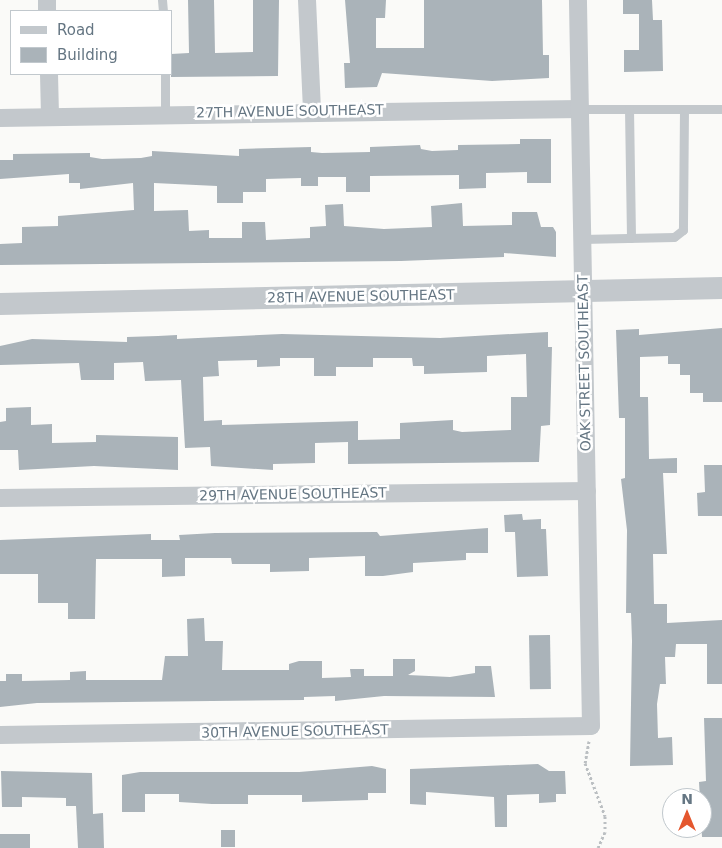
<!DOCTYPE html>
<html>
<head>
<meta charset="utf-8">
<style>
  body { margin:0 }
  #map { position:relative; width:722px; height:848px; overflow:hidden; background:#fafaf8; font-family:"DejaVu Sans",sans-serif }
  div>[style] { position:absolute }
  .building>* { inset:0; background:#aab3b9; transform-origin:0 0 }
  .path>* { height:3px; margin-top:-1.5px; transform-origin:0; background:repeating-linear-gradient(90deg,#bbbfc2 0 2.5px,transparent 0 5px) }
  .service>* { height:9px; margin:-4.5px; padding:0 4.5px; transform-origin:4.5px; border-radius:4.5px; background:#c3c8cc }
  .minor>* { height:18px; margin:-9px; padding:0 9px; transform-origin:9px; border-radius:9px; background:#c3c8cc }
  .tertiary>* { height:22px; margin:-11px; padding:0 11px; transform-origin:11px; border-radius:11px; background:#c3c8cc }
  span { translate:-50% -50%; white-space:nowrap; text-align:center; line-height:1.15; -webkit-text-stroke:5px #fff; paint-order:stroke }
  .street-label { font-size:14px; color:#657683 }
  .legend { position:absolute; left:10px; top:10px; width:162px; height:65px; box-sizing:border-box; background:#fff; border:1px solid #c1c8cd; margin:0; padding:6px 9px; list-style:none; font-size:15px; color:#657683 }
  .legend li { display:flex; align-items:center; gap:10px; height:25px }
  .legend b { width:25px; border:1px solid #c1c8cd }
  .north { position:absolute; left:662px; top:788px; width:50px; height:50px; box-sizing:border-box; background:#fff; border:1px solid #c1c8cd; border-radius:50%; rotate:0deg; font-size:14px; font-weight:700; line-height:20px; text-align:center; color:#657683 }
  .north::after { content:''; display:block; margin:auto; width:18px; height:22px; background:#e4572e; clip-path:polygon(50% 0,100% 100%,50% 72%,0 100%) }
</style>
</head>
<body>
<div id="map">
  <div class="building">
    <div style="clip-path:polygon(188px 0,214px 0,215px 53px,253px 52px,253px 0,279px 0,278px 76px,171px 77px,171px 54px,189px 53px)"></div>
    <div style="clip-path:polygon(345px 0,386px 0,385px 18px,376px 18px,376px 48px,424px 48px,424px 0,542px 0,543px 55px,549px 55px,549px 78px,492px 81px,382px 73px,377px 87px,345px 88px,344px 63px,350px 63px)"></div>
    <div style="clip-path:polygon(623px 0,652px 0,653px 20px,662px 20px,663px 71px,624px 72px,624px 50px,639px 50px,639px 14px,623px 14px)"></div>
    <div style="clip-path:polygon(520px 139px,551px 139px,551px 183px,527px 183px,527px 172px,486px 173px,486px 188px,459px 189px,459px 175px,370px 176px,370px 192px,346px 192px,346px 177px,318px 177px,318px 186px,301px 186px,301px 178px,266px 179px,266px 192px,243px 192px,243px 203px,217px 203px,217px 186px,154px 183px,154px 211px,188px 210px,189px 231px,209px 230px,209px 238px,242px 238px,242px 222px,265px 222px,266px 240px,310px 238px,310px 227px,326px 226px,325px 205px,343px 204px,344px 226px,384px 229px,432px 227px,431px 206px,462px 203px,463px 226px,512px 225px,512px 212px,537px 212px,541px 227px,553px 227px,556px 232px,556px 257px,504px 253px,504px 257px,401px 261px,0 265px,0 244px,22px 243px,22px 227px,58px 226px,58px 216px,134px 210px,133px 183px,80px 189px,80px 183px,69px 183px,69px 174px,0 179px,0 160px,13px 160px,13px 154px,90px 153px,90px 157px,102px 159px,141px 158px,152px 156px,152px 151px,239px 156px,239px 149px,311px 147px,311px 152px,322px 153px,370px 152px,370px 147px,420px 145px,421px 149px,432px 151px,458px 150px,458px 145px,520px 144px)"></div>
    <div style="clip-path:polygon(722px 328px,722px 402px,703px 402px,703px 393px,690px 393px,690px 375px,680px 375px,680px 364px,668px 364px,668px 356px,640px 357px,640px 397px,648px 397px,649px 459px,677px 458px,677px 473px,663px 473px,667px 554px,653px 554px,654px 604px,667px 604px,667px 623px,722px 620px,722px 684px,707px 684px,707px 644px,676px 644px,675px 657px,665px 657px,666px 684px,660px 684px,657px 704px,658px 738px,672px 737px,673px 765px,630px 766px,632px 641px,631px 613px,626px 613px,627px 530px,621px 479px,625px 478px,625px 418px,619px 418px,616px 330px,639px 329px,639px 335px)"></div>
    <div style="clip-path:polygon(evenodd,548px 332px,548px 347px,552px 347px,550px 425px,541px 426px,539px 462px,348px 464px,348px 442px,315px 443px,315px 463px,273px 464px,273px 470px,211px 466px,210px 447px,185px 448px,181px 380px,145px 381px,143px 362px,114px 363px,114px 380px,81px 380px,79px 363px,0 365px,0 346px,32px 339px,127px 342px,127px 337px,158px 336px,177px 335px,177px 339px,282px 334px,440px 338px,548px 332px,526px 354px,527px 397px,511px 397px,511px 430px,462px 432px,453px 430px,453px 420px,400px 423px,400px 439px,358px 440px,358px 421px,222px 425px,222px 420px,204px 421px,203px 377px,219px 376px,218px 361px,257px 360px,257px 367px,280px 366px,280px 358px,314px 358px,314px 376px,336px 376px,336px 367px,373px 367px,373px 358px,412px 358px,413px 366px,424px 366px,424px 374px,487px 372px,487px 356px,526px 354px)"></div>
    <div style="clip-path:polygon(31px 407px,31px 425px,52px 424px,52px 443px,96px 442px,96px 435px,178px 437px,178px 470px,94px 466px,19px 470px,18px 450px,0 450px,0 422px,6px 421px,6px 408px)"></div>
    <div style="clip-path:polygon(704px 465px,722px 465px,722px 516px,698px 516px,697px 493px,705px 492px)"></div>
    <div style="clip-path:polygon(522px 514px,523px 520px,541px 519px,541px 529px,546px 529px,548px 576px,517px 577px,515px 532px,505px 532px,504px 515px)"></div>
    <div style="clip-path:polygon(488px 528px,488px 553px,466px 553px,466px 560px,413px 563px,413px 572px,383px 576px,365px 576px,365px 556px,309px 558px,309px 571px,270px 572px,270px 564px,232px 564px,231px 558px,185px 558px,185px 576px,162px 577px,162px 559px,96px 559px,95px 619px,68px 619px,68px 603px,38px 603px,38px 574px,0 574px,0 540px,151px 534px,151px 540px,180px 540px,179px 535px,215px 533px,377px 532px,380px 536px)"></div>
    <div style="clip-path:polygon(204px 618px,205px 641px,223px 641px,222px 670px,289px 670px,289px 664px,299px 661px,322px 661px,322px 678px,351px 677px,350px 669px,364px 669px,364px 676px,393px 676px,393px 659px,415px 659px,415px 671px,408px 675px,450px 677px,475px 673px,475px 666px,491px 666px,495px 697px,384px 696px,335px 701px,335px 696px,304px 697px,304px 700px,37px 703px,0 707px,0 681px,6px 681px,6px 674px,22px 674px,22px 681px,70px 680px,70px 672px,86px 671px,86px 680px,162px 680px,165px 656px,188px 656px,187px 619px)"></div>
    <div style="left:550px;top:635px;width:54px;height:21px;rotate:89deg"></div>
    <div style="clip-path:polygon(704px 718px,722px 718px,722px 837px,702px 837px,699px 782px,706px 781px)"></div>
    <div style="clip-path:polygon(538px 764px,549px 771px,565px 771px,566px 794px,556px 794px,556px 802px,539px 803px,539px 794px,507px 795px,507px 827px,495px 827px,494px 797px,426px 792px,426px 805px,410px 804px,410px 769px)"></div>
    <div style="clip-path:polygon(372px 766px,386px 769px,386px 793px,368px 793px,368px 800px,302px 802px,302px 795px,248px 795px,248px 804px,212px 804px,179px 802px,179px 794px,145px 794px,145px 812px,122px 812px,122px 775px,140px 772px,299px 772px)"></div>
    <div style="clip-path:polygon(1px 771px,92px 773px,93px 814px,103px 813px,104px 848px,78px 848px,76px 806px,66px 806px,66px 798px,22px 797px,22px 807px,2px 807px)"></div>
    <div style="left:221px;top:830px;width:14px;height:17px"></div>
    <div style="left:30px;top:834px;width:14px;height:30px;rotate:90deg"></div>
  </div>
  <div class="path">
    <div style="left:589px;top:741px;width:22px;rotate:100deg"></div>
    <div style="left:585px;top:763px;width:57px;rotate:69.3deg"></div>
    <div style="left:605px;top:816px;width:16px;rotate:90deg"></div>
    <div style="left:605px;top:832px;width:17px;rotate:114deg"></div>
  </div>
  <div class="service">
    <div style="left:162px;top:0;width:11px;rotate:85deg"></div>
    <div style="left:580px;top:109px;width:104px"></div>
    <div style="left:684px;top:109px;width:121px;rotate:90.5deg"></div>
    <div style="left:683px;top:230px;width:11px;rotate:142deg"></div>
    <div style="left:674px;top:237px;width:92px;rotate:178.8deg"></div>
    <div style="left:629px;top:109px;width:129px;rotate:89.1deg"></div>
    <div style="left:684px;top:109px;width:38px"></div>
    <div style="left:165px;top:113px;width:39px;rotate:-90deg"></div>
  </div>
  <div class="minor">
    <div style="left:47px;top:0;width:11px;rotate:90deg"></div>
    <div style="left:307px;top:0;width:109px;rotate:87.4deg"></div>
    <div style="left:49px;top:74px;width:42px;rotate:88.6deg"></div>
    <div style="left:0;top:118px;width:580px;rotate:-0.89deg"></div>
    <div style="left:0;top:498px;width:587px;rotate:-0.68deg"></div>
    <div style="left:0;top:735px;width:591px;rotate:-0.87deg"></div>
    <div style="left:591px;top:726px;width:726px;rotate:-91.03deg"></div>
  </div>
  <div class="tertiary">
    <div style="left:0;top:304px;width:722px;rotate:-1.27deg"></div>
  </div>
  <div class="street-label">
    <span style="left:290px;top:111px;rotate:-1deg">27TH AVENUE SOUTHEAST</span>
    <span style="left:361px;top:296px;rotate:-1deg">28TH AVENUE SOUTHEAST</span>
    <span style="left:584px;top:363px;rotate:-91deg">OAK STREET SOUTHEAST</span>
    <span style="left:293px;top:494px;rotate:-1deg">29TH AVENUE SOUTHEAST</span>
    <span style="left:295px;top:731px;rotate:-1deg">30TH AVENUE SOUTHEAST</span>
  </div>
  <ul class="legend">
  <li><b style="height:6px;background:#c3c8cc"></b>Road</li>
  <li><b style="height:14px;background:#aab3b9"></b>Building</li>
  </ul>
  <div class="north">N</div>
</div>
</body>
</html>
